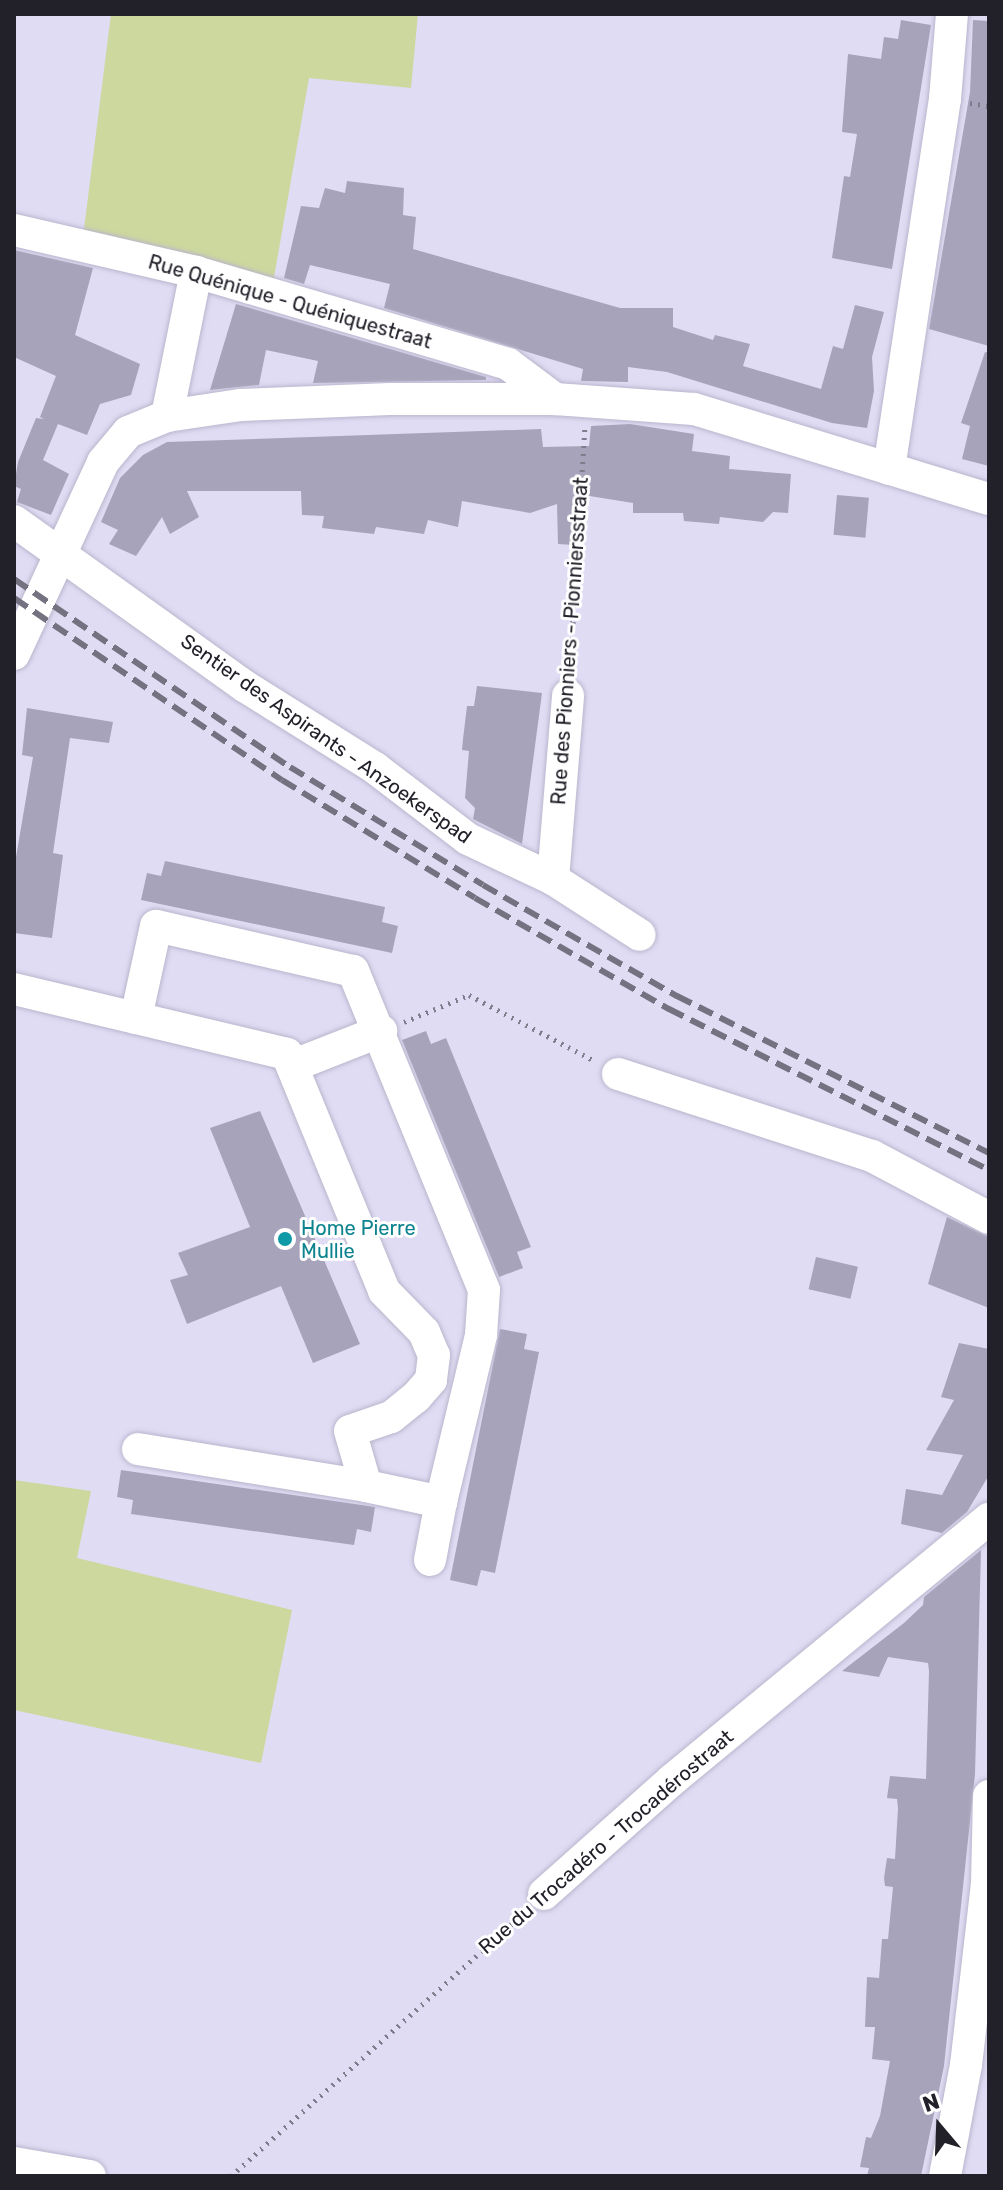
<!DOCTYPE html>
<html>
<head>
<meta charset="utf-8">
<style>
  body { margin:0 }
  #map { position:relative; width:1003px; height:2190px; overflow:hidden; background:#e0dcf4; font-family:Rubik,sans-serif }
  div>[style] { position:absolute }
  .green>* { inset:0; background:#cdd89e }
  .building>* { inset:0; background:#a7a3ba; transform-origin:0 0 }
  .path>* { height:5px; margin-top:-2.5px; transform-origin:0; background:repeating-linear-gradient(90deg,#7f7c8c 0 2px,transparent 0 8px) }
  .roads { filter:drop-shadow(0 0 2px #bab5cc) drop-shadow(0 0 2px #bab5cc) }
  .minor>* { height:32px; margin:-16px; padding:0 16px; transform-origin:16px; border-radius:16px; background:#fff }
  .rail>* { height:6px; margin-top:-3px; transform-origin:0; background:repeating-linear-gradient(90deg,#747180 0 16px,transparent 0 24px) }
  .dots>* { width:22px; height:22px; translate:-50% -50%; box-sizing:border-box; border:4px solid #fff; border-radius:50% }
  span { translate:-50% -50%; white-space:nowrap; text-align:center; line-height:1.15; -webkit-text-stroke:6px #fff; paint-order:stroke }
  .street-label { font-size:20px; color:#222029 }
  .culture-label { font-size:20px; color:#0d838f }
  .left { translate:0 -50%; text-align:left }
  .frame { position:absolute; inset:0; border:16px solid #222029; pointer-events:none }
  .north { position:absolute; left:899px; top:2086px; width:80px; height:80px; -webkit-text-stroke:6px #fff; paint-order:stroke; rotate:341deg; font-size:22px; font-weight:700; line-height:32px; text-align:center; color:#222029 }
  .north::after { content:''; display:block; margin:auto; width:28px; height:36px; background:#222029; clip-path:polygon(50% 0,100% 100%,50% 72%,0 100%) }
</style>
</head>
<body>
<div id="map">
  <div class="green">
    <div style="clip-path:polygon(111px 14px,418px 14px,411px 88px,309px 78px,273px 283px,83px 237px)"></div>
    <div style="clip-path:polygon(14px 1480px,91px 1491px,77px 1558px,292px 1610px,261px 1763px,14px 1710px)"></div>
  </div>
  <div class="building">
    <div style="clip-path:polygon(901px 20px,931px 25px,892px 269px,832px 258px,844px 176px,850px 177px,857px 134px,842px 132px,848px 54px,881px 59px,884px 37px,898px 39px)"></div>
    <div style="clip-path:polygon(973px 20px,989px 21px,989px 346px,929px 329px,970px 92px)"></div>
    <div style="clip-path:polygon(347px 181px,404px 188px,403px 215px,416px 217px,413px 249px,620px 308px,673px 308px,673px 327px,713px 340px,715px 335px,750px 344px,743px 366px,821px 389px,833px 346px,843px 349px,855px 305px,884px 312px,872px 357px,874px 391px,867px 428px,832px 423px,667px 372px,628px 367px,628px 382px,581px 381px,583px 369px,384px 308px,390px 284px,310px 265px,304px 284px,284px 278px,301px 206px,319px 208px,325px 188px,345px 193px)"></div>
    <div style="clip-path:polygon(14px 250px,93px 268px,75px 335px,140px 364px,131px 395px,100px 404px,87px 435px,58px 424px,43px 460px,69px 474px,51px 515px,17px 502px,21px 489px,14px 486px,18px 462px,36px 418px,44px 419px,40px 417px,56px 376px,14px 357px)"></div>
    <div style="clip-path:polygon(236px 304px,486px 377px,486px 380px,313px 383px,318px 361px,266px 350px,259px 385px,210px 390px)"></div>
    <div style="clip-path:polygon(985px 352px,989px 353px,989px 466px,962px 459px,970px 426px,961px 423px)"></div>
    <div style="clip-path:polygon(630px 424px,694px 434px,692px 451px,730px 456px,729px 469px,791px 474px,788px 513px,773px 512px,763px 522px,720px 517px,719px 524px,684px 521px,683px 513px,633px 513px,633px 503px,577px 494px,574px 545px,558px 544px,557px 504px,530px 513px,462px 501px,458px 527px,428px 520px,424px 534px,376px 527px,374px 534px,322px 528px,324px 516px,302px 515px,301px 491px,187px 491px,199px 517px,170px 534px,162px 517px,136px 556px,109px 544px,118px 530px,101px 522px,120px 478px,143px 455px,167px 442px,541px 429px,543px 447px,589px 446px,591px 426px)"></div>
    <div style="left:837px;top:495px;width:32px;height:40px;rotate:5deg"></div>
    <div style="clip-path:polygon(477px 686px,542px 693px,522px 844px,473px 819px,475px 808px,465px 798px,469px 751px,462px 750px,463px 739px,467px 706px,474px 706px)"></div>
    <div style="clip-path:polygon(27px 708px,113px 722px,109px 743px,70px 738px,53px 853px,63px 855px,52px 938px,14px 933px,14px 869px,33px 757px,22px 755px)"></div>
    <div style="clip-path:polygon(165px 861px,385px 907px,382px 922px,398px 926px,392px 953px,141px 900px,147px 873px,161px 876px)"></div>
    <div style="clip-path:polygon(426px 1031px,431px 1044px,446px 1038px,531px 1247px,517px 1252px,523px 1268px,499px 1277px,402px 1040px)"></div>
    <div style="clip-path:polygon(260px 1111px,360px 1344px,313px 1363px,281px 1286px,187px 1324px,170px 1280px,188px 1275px,178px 1253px,250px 1227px,210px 1128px)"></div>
    <div style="clip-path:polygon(947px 1217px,989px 1237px,989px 1308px,928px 1284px)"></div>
    <div style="left:816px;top:1257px;width:43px;height:33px;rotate:13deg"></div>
    <div style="clip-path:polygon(500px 1329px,527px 1334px,524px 1349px,539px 1352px,495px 1573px,481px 1570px,477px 1586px,450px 1580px)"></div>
    <div style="clip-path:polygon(959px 1343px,989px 1349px,989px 1475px,967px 1512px,942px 1533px,901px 1524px,906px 1489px,942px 1495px,963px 1455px,926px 1450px,954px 1400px,941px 1397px)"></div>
    <div style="clip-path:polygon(121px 1470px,375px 1507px,371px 1532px,357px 1529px,354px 1545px,131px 1514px,133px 1500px,117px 1497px)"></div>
    <div style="clip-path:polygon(981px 1550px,975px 1774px,944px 2066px,921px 2176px,867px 2176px,869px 2168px,860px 2167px,866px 2137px,871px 2138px,880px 2116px,890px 2061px,872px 2059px,875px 2027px,865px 2027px,867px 1977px,879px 1978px,882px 1939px,888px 1939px,893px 1887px,885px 1886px,884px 1878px,887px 1858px,895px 1859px,898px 1808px,897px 1799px,887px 1798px,890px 1776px,926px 1779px,929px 1671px,928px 1663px,888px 1657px,879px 1677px,842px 1671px,904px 1623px,923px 1605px,924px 1597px)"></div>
  </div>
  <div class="path">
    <div style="left:970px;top:103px;width:19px;rotate:9deg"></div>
    <div style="left:570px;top:671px;width:242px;rotate:-86.5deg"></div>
    <div style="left:404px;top:1022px;width:70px;rotate:-22.6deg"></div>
    <div style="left:469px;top:995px;width:140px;rotate:27.7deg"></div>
    <div style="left:231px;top:2176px;width:397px;rotate:-41.9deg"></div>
  </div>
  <div class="roads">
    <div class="minor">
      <div style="left:14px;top:230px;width:187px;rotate:13deg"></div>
      <div style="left:196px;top:272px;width:325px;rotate:16.4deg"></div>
      <div style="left:508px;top:364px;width:59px;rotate:36.7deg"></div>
      <div style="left:167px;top:416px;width:147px;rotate:-78.6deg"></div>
      <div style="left:889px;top:469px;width:374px;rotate:-81.4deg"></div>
      <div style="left:945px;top:99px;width:85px;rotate:-85.3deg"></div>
      <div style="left:14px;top:521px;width:285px;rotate:35.6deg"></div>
      <div style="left:246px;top:687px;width:152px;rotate:32.1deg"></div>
      <div style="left:375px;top:768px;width:117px;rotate:37.4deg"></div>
      <div style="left:468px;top:839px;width:94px;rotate:25.2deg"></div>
      <div style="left:553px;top:879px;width:103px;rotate:32.8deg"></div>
      <div style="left:14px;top:654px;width:212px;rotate:-65.1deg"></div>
      <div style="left:103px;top:462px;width:39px;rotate:-50deg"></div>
      <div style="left:128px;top:432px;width:42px;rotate:-22.3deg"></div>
      <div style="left:167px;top:416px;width:75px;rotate:-8.5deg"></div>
      <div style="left:241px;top:405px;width:149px;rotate:-2.3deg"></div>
      <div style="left:390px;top:399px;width:165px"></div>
      <div style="left:555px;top:399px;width:139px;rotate:4.1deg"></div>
      <div style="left:694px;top:409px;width:308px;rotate:17deg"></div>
      <div style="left:553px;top:879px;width:184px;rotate:-85.3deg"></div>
      <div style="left:14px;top:989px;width:125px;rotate:13.4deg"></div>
      <div style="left:136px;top:1018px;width:155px;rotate:13.4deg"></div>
      <div style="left:287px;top:1054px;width:256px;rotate:67.7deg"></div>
      <div style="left:384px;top:1291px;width:57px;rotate:45.7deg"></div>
      <div style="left:424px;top:1332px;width:25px;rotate:67deg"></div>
      <div style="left:434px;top:1355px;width:25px;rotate:97deg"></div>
      <div style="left:431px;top:1380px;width:23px;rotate:131deg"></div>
      <div style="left:416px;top:1397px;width:32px;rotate:141deg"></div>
      <div style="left:391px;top:1417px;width:43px;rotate:161.1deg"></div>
      <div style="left:350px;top:1431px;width:57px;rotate:73.8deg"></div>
      <div style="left:366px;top:1486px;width:77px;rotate:12deg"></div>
      <div style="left:441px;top:1502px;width:172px;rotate:-76.5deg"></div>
      <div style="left:481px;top:1335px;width:45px;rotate:-86.2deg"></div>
      <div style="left:484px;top:1290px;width:345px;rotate:-112.3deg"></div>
      <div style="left:353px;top:971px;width:202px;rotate:-167.1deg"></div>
      <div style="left:156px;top:926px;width:94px;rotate:102.3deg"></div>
      <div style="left:292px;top:1066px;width:96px;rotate:-21.5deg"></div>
      <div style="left:618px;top:1074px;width:267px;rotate:17.9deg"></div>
      <div style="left:872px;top:1156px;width:132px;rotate:27.9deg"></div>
      <div style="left:138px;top:1449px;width:231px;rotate:9.2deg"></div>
      <div style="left:430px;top:1560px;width:59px;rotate:-79.3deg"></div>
      <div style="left:544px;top:1894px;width:171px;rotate:-41.7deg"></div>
      <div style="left:672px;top:1780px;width:411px;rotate:-39.5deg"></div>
      <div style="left:14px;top:2163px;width:77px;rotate:9.7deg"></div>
      <div style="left:945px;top:2176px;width:113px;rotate:-79.3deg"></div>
      <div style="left:966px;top:2065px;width:182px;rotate:-83.4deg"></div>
      <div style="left:987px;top:1884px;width:88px;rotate:-88.7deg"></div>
    </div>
  </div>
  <div class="rail">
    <div style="left:14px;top:579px;width:334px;rotate:34.3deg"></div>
    <div style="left:290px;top:767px;width:226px;rotate:31.4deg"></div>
    <div style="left:483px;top:885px;width:224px;rotate:29.8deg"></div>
    <div style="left:677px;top:996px;width:349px;rotate:26.7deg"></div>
    <div style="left:14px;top:598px;width:324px;rotate:34.2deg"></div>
    <div style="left:282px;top:780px;width:226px;rotate:31.4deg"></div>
    <div style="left:475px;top:898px;width:224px;rotate:29.8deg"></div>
    <div style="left:669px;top:1009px;width:358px;rotate:26.7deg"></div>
  </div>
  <div class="dots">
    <div style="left:285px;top:1239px;background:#0f9aa8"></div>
  </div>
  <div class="street-label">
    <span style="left:290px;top:302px;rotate:16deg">Rue Quénique - Quéniquestraat</span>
    <span style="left:570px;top:641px;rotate:-86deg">Rue des Pionniers - Pionniersstraat</span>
    <span style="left:326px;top:739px;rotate:35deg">Sentier des Aspirants - Anzoekerspad</span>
    <span style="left:606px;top:1842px;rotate:-41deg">Rue du Trocadéro - Trocadérostraat</span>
  </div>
  <div class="culture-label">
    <span class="left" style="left:301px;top:1240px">Home Pierre<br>Mullie</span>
  </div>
  <div class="frame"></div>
  <div class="north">N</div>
</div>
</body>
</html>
